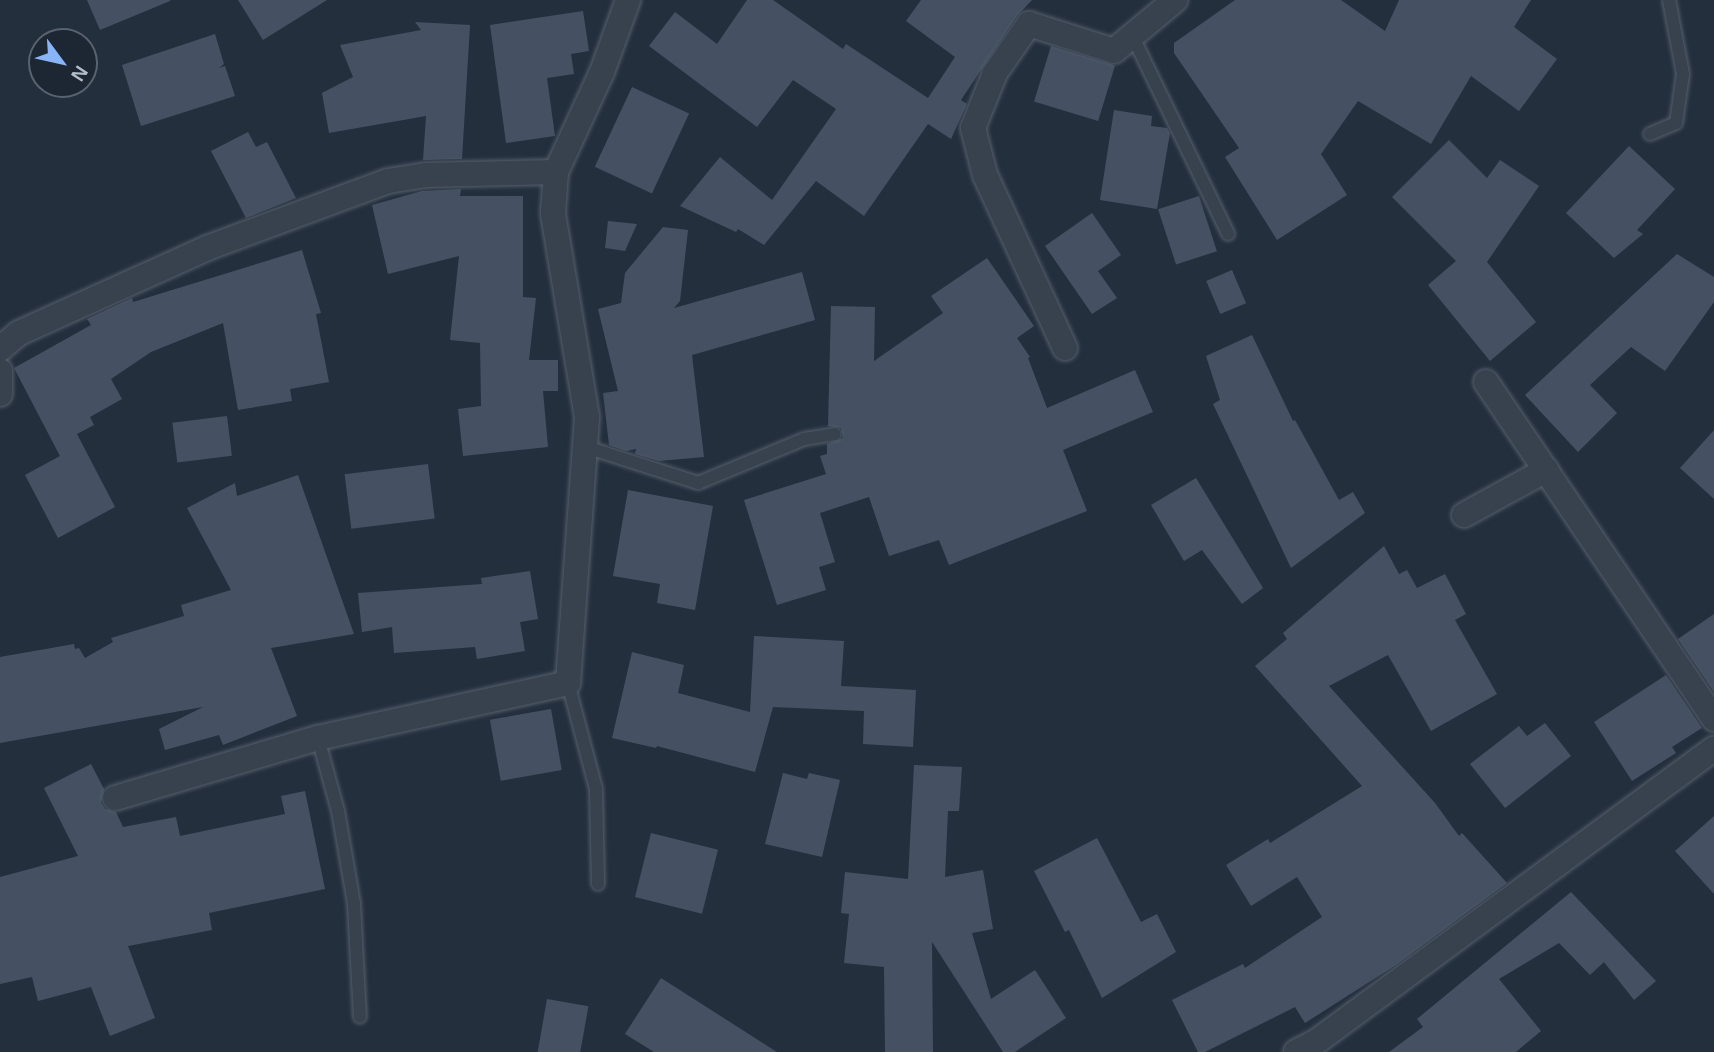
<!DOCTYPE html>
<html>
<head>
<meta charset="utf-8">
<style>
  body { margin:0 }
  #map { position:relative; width:1714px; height:1052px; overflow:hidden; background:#242f3e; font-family:Helvetica,sans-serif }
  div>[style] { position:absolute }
  .building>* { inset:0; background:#455162; transform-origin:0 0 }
  .roads { filter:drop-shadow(0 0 2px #565f6c) drop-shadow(0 0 2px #565f6c) }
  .service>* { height:12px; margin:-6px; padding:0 6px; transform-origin:6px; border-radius:6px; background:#38414e }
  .minor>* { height:24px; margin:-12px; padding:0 12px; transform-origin:12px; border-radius:12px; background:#38414e }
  span { translate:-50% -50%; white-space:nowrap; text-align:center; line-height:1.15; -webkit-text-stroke:5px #1d2633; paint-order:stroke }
  .north { position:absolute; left:28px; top:28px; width:70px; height:70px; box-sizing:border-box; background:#1d2633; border:2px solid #59626f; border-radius:50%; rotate:123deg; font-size:19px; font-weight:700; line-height:28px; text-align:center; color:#b4bcc9 }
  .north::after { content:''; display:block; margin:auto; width:24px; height:32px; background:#8ab4f8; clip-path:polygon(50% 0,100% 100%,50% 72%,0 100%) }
</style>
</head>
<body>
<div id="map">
  <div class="building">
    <div style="clip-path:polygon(87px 0,170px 0,170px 1px,100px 30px)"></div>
    <div style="clip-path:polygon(238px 0,327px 0,263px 40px)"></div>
    <div style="clip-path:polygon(747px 0,773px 0,843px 49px,846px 44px,928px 98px,955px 57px,906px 21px,921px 0,1032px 0,1017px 16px,961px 100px,967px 104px,951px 139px,928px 124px,864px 216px,816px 181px,764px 245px,738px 229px,736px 232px,680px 206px,720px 157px,772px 200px,836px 109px,793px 80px,757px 127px,649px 46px,675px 12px,717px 44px)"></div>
    <div style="clip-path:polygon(1235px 0,1341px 0,1385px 31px,1399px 0,1531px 0,1514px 27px,1557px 59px,1519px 111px,1471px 76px,1431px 144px,1358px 101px,1321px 154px,1347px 195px,1277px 240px,1225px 157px,1239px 148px,1174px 53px,1174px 43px)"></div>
    <div style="clip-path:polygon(583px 11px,589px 51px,571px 54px,574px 74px,547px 78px,555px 136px,506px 143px,490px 25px)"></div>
    <div style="clip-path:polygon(415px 22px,470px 25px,462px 159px,423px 160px,426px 116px,329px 133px,322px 93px,353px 77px,340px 45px,421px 30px)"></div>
    <div style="clip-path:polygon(215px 34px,224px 64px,219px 68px,225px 66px,235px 96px,141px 126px,122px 65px)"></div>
    <div style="left:1051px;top:46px;width:67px;height:58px;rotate:17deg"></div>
    <div style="left:632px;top:87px;width:63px;height:88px;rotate:25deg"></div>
    <div style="clip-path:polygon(1114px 110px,1152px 116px,1151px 126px,1167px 128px,1170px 133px,1157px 209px,1100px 200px)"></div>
    <div style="clip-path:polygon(248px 132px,256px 147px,267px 142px,296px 198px,246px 218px,211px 151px)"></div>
    <div style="clip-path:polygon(1449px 140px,1487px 178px,1500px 160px,1539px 186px,1487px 262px,1536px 322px,1490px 361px,1428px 285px,1456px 261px,1392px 197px)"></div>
    <div style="clip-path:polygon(1629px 146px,1675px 189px,1637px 230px,1643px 234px,1614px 258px,1566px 213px)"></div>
    <div style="clip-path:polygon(461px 189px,460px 196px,523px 196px,523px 297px,536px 298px,529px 360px,558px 360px,558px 391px,543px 391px,548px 447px,463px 456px,458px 409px,481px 406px,480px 343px,450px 340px,459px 256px,388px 274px,372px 205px,422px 191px)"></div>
    <div style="left:1199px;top:196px;width:58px;height:43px;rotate:72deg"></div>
    <div style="clip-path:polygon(1092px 213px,1121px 255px,1098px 271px,1117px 298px,1092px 314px,1045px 246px)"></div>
    <div style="clip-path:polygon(608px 221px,637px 224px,625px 251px,605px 248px)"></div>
    <div style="clip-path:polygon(663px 227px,688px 230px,680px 301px,674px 308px,802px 272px,815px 320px,692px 355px,704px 457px,659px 461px,635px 454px,636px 449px,626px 451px,609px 445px,603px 393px,618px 391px,598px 309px,621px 303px,625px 273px)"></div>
    <div style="clip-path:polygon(302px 250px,321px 313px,316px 314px,329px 382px,290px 389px,292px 401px,238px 410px,223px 323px,151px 352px,111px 379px,122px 399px,90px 417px,94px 425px,77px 434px,115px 507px,58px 538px,25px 475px,60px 456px,14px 368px,91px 325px,87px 319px,132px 298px,133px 302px)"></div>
    <div style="clip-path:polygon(1677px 254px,1714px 277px,1714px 302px,1665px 371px,1631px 347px,1590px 385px,1617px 413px,1578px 452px,1525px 395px)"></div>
    <div style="clip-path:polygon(987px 258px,1034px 326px,1017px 338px,1030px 357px,1028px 358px,1047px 408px,1135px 370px,1153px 412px,1063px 450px,1087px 511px,949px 565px,939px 540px,889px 556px,869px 497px,820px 513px,835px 562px,819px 567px,826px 590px,777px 605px,744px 500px,826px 474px,820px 456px,827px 454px,827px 444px,843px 438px,841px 428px,828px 426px,831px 306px,875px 307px,874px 361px,943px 313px,931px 296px)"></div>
    <div style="left:1232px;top:270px;width:36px;height:28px;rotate:67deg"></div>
    <div style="clip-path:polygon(1252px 335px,1293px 421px,1295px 420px,1339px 500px,1353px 492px,1365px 513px,1291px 568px,1213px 404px,1220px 400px,1206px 356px)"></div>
    <div style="left:227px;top:416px;width:40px;height:55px;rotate:83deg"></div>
    <div style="clip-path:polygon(1714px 430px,1714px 499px,1680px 468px)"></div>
    <div style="left:428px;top:464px;width:55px;height:84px;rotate:83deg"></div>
    <div style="clip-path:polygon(298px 475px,354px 634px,271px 648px,297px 716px,223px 745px,219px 735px,165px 750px,159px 729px,203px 707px,0 743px,0 657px,74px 644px,75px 649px,79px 648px,85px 658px,113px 642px,111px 638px,184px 616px,181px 605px,231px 590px,187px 508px,235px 483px,237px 496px)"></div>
    <div style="clip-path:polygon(1196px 478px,1263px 588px,1242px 604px,1202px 550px,1184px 561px,1151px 505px)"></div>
    <div style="clip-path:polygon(628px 490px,713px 506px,695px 610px,657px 603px,660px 584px,613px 576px)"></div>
    <div style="clip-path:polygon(1384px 546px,1399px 574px,1407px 570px,1417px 588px,1445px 574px,1466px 614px,1455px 620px,1497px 694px,1431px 731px,1388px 655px,1329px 686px,1435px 803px,1459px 836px,1462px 833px,1507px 883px,1396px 965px,1305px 1023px,1295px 1007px,1205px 1052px,1198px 1052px,1172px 1000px,1243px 964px,1245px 968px,1322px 917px,1297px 877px,1251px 906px,1226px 865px,1268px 839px,1270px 843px,1362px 786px,1255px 666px,1287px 639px,1283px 633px)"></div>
    <div style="clip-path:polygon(530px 571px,538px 619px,520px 622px,525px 651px,477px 659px,475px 647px,394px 653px,392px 627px,362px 632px,358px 593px,482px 584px,481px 578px)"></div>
    <div style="clip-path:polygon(1714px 614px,1714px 692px,1678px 639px)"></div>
    <div style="clip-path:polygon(754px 636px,844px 641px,841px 686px,916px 690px,913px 747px,863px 744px,864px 711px,773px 707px,755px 772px,657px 746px,656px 748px,612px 738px,632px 652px,684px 665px,678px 693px,750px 712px)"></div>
    <div style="clip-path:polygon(1666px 675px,1702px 728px,1672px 747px,1676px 753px,1632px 781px,1594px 722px)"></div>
    <div style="left:551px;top:709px;width:62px;height:62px;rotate:80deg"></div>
    <div style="clip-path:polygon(1545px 723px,1571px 756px,1505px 808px,1470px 764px,1519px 726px,1527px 736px)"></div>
    <div style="clip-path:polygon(91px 764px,104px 789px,101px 803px,105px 809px,116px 812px,123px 827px,176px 817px,180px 836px,285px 814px,281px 796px,305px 791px,325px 889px,209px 913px,212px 930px,128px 946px,155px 1018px,110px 1036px,91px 987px,38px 1001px,32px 977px,0 984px,0 877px,78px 856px,44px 788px)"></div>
    <div style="clip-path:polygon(914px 765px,962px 767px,959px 811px,948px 811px,945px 877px,983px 870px,993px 929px,972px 933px,991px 999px,1035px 970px,1066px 1018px,1015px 1052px,1003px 1052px,932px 942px,933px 1052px,885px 1052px,884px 967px,844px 963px,849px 914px,841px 913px,845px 872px,908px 879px)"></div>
    <div style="clip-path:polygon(783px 773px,807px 779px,809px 773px,840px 780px,822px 857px,765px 844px)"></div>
    <div style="clip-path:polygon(1714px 816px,1714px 894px,1675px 851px)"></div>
    <div style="left:651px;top:833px;width:69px;height:66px;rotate:14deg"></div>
    <div style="clip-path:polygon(1097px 838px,1141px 922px,1157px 914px,1176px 952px,1102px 998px,1069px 930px,1065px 932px,1034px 871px)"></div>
    <div style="clip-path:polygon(1571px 892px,1656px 981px,1634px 1000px,1604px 962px,1590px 975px,1559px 943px,1499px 979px,1541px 1031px,1516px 1052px,1389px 1052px,1423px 1027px,1417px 1019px)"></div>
    <div style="clip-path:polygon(661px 978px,777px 1052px,654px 1052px,625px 1034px)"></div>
    <div style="left:547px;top:999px;width:42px;height:54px;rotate:10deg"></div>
  </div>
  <div class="roads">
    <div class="service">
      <div style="left:1132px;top:35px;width:221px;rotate:64.2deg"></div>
      <div style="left:1650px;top:134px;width:28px;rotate:-23deg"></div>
      <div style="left:1676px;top:123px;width:49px;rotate:-81.9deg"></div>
      <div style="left:1683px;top:74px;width:75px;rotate:-100.7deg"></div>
      <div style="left:586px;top:447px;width:118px;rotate:17.8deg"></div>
      <div style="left:698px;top:483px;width:115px;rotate:-22.5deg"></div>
      <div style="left:804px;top:439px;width:31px;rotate:-9deg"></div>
      <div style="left:568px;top:683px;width:110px;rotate:75.2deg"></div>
      <div style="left:596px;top:789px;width:95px;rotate:88.8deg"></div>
      <div style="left:318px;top:738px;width:76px;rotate:74.7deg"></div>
      <div style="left:338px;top:811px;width:94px;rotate:80.2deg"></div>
      <div style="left:354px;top:904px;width:113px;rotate:87deg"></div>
    </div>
    <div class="minor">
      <div style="left:1065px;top:348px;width:191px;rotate:-114.8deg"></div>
      <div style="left:985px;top:175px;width:49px;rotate:-104.3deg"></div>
      <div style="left:973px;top:128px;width:59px;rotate:-68.2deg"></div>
      <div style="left:995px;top:73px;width:60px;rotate:-55.2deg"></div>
      <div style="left:1029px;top:24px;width:89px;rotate:17.6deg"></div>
      <div style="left:1114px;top:51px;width:80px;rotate:-39.9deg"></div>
      <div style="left:0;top:349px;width:25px;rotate:-40deg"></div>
      <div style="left:19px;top:333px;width:206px;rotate:-24.3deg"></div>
      <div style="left:207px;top:248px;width:193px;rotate:-20.3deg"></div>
      <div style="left:388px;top:181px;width:38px;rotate:-9deg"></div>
      <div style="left:426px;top:175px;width:130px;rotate:-1.3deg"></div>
      <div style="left:0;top:371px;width:23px;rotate:90deg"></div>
      <div style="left:1486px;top:382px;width:407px;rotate:55.9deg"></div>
      <div style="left:1464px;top:515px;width:94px;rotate:-28.8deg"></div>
      <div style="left:115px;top:798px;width:212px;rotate:-16.5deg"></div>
      <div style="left:318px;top:738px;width:256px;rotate:-12.4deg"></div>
      <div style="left:568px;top:683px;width:267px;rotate:-85.9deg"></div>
      <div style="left:587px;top:417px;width:207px;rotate:-99.5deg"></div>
      <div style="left:553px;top:213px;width:41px;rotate:-85.8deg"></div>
      <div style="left:556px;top:172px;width:110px;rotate:-65.3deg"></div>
      <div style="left:602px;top:72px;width:77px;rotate:-70.1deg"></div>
      <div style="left:1296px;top:1052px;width:22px;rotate:-27deg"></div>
      <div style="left:1316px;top:1042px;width:494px;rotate:-36.4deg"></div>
    </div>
  </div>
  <div class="north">N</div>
</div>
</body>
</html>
